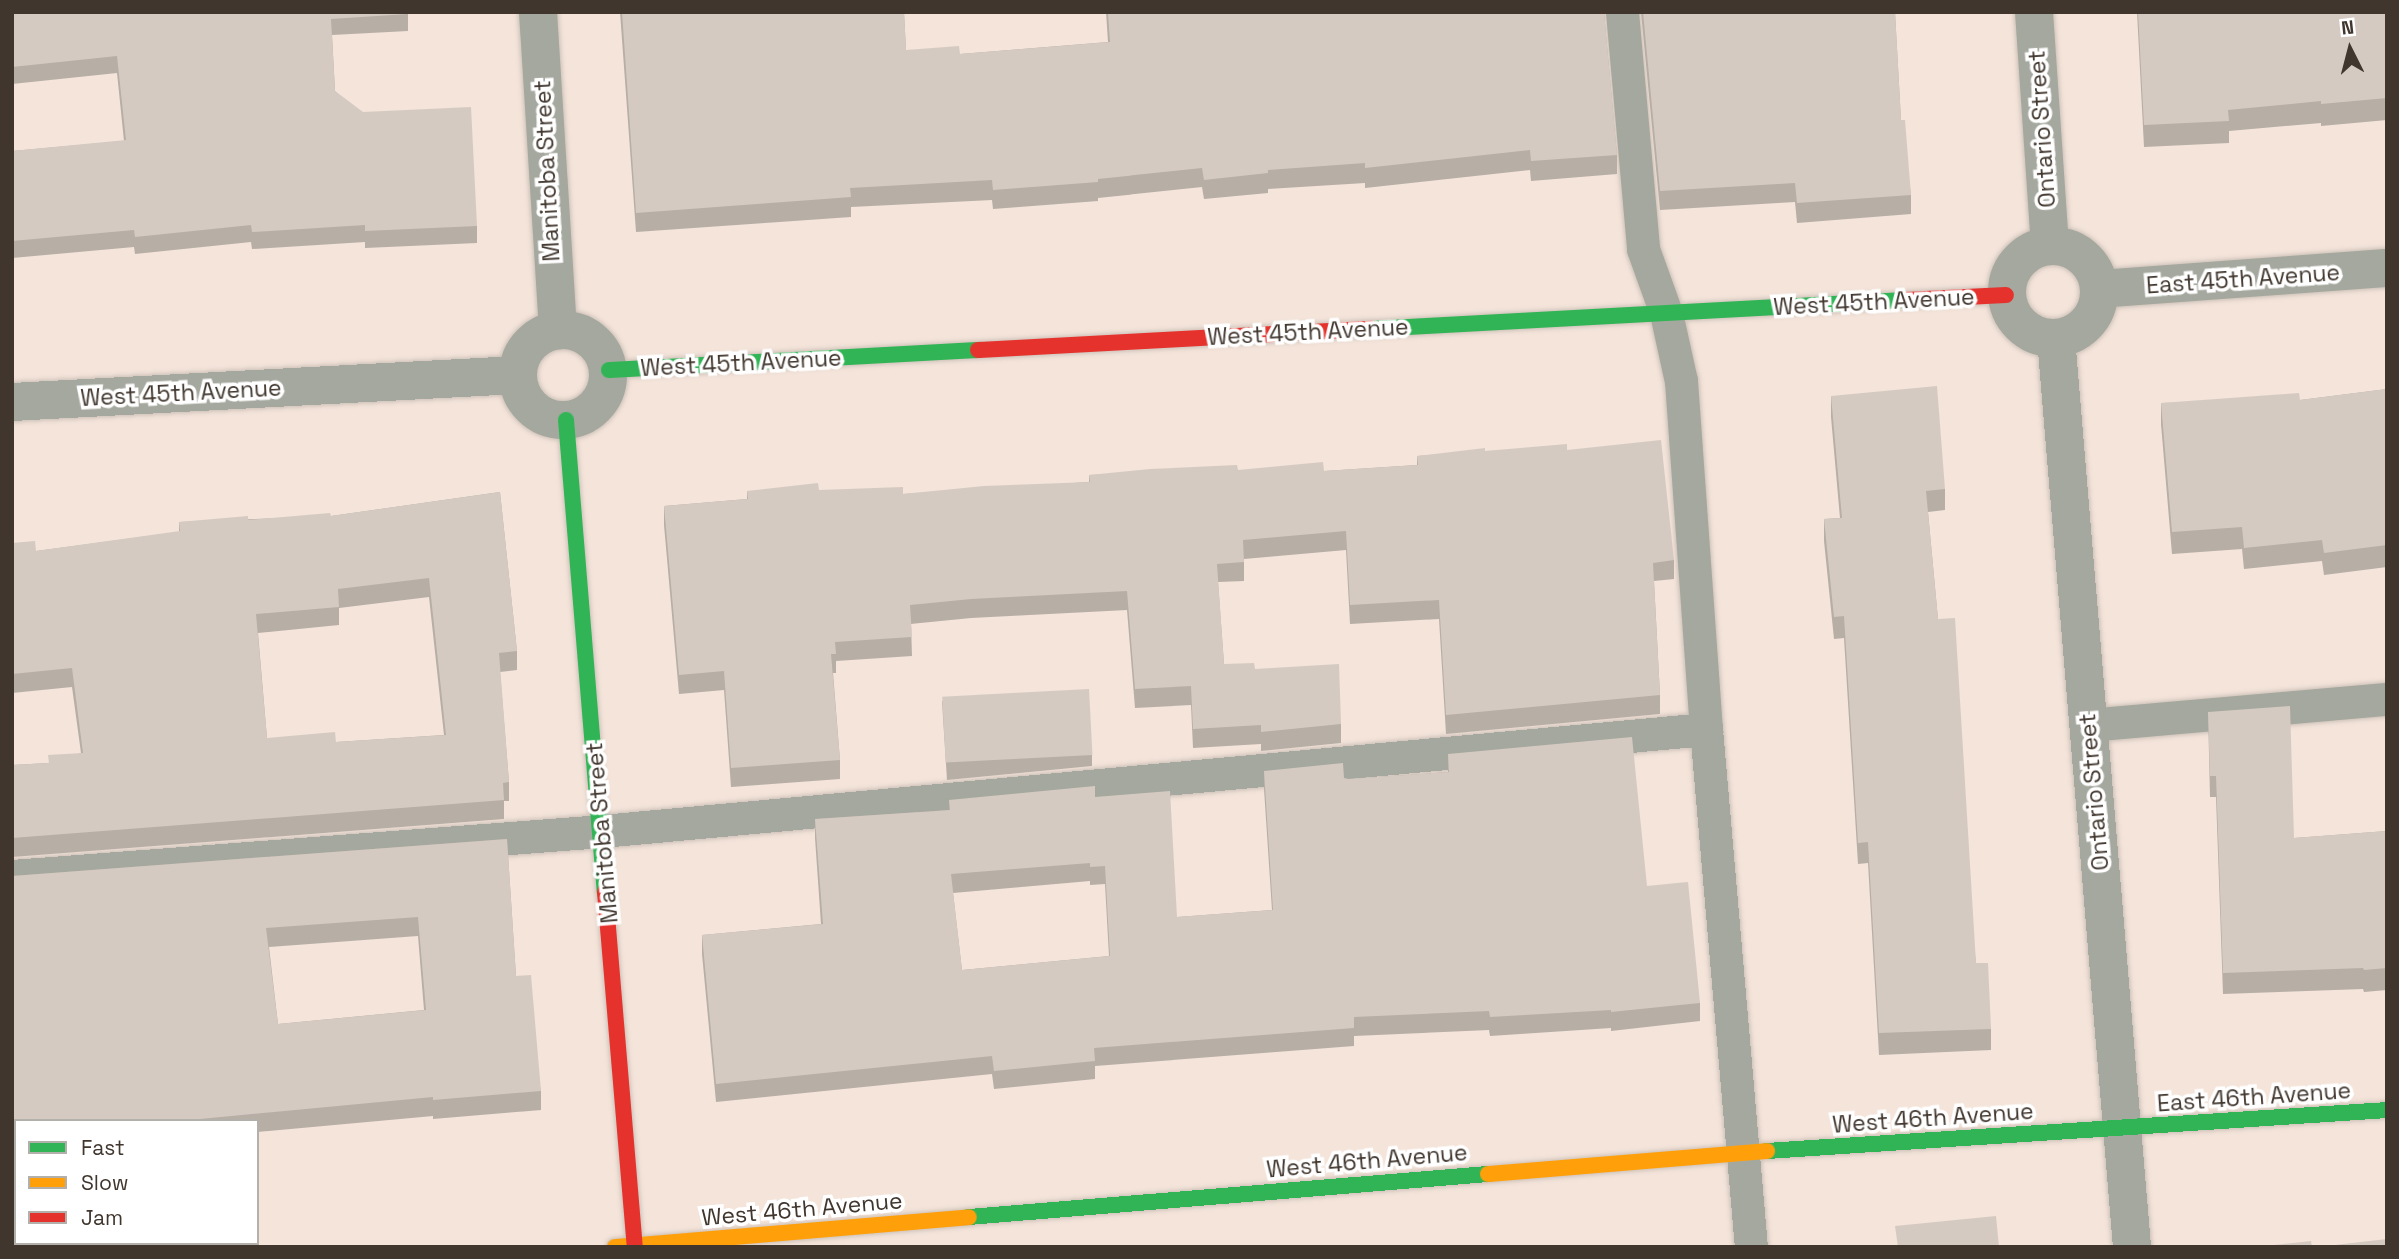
<!DOCTYPE html>
<html>
<head>
<meta charset="utf-8">
<style>
  body { margin:0 }
  #map { position:relative; width:2399px; height:1259px; overflow:hidden; background:#f4e4da; font-family:"Space Grotesk",sans-serif }
  div>[style] { position:absolute }
  .roads { filter:drop-shadow(0 0 2px #cec2b9) drop-shadow(0 0 2px #cec2b9) }
  .lane>* { height:33px; margin:-16.5px; padding:0 16.5px; transform-origin:16.5px; border-radius:16.5px; background:#a5a89e }
  .street>* { height:38px; margin:-19px; padding:0 19px; transform-origin:19px; border-radius:19px; background:#a5a89e }
  .street>.ring { margin:-19px; padding:0; box-sizing:content-box; background:none; border:38px solid #a5a89e; border-radius:50% }
  .fast>* { height:16px; margin:-8px; padding:0 8px; transform-origin:8px; border-radius:8px; background:#30b455 }
  .slow>* { height:16px; margin:-8px; padding:0 8px; transform-origin:8px; border-radius:8px; background:#ff9f0a }
  .jam>* { height:16px; margin:-8px; padding:0 8px; transform-origin:8px; border-radius:8px; background:#e5322d }
  .wall>* { inset:0; background:#b7aea6 }
  .building>* { inset:0; background:#d5cac1; transform-origin:0 0 }
  span { translate:-50% -50%; white-space:nowrap; text-align:center; line-height:1.15; -webkit-text-stroke:7px #fff; paint-order:stroke }
  .street-label { font-size:23px; color:#40362e }
  .frame { position:absolute; inset:0; border:14px solid #40362e; pointer-events:none }
  .legend { position:absolute; left:14px; top:1119px; width:245px; height:126px; box-sizing:border-box; background:#fff; border:2px solid #b3afab; margin:0; padding:9px 12px; list-style:none; font-size:21px; color:#40362e }
  .legend li { display:flex; align-items:center; gap:14px; height:35px }
  .legend b { width:35px; border:2px solid #b3afab }
  .north { position:absolute; left:2315px; top:14px; width:70px; height:70px; -webkit-text-stroke:5px #fff; paint-order:stroke; rotate:354deg; font-size:19px; font-weight:700; line-height:28px; text-align:center; color:#40362e }
  .north::after { content:''; display:block; margin:auto; width:24px; height:32px; background:#40362e; clip-path:polygon(50% 0,100% 100%,50% 72%,0 100%) }
</style>
</head>
<body>
<div id="map">
  <div class="roads">
    <div class="lane">
      <div style="left:1622px;top:12px;width:238px;rotate:84.9deg"></div>
      <div style="left:1643px;top:249px;width:68px;rotate:70.2deg"></div>
      <div style="left:1666px;top:313px;width:70px;rotate:77.6deg"></div>
      <div style="left:1681px;top:381px;width:349px;rotate:85.9deg"></div>
      <div style="left:1706px;top:729px;width:520px;rotate:85.04deg"></div>
      <div style="left:2087px;top:725px;width:301px;rotate:-5deg"></div>
      <div style="left:12px;top:876px;width:592px;rotate:-4.36deg"></div>
      <div style="left:602px;top:831px;width:1109px;rotate:-5.28deg"></div>
    </div>
    <div class="street">
      <div style="left:538px;top:12px;width:319px;rotate:86.4deg"></div>
      <div style="left:2034px;top:12px;width:234px;rotate:86.1deg"></div>
      <div class="ring" style="left:2007px;top:246px;width:54px;height:54px"></div>
      <div style="left:2099px;top:289px;width:289px;rotate:-4.2deg"></div>
      <div class="ring" style="left:518px;top:330px;width:52px;height:52px"></div>
      <div style="left:2056px;top:338px;width:912px;rotate:85.22deg"></div>
      <div style="left:12px;top:402px;width:506px;rotate:-3.06deg"></div>
    </div>
    <div class="fast">
      <div style="left:1371px;top:329px;width:535px;rotate:-3.11deg"></div>
      <div style="left:609px;top:370px;width:370px;rotate:-3.1deg"></div>
      <div style="left:566px;top:420px;width:474px;rotate:85.3deg"></div>
      <div style="left:1767px;top:1151px;width:621px;rotate:-3.78deg"></div>
      <div style="left:969px;top:1217px;width:521px;rotate:-4.74deg"></div>
    </div>
    <div class="slow">
      <div style="left:1488px;top:1174px;width:280px;rotate:-4.7deg"></div>
      <div style="left:615px;top:1247px;width:355px;rotate:-4.8deg"></div>
    </div>
    <div class="jam">
      <div style="left:1905px;top:300px;width:101px;rotate:-2.8deg"></div>
      <div style="left:978px;top:350px;width:394px;rotate:-3.1deg"></div>
      <div style="left:605px;top:892px;width:356px;rotate:85.2deg"></div>
    </div>
  </div>
  <div class="wall">
    <div style="clip-path:polygon(12px 12px,408px 12px,408px 31px,332px 35px,335px 91px,477px 226px,477px 243px,365px 248px,365px 242px,252px 249px,251px 242px,135px 254px,134px 247px,12px 258px,12px 151px,124px 141px,117px 73px,12px 84px)"></div>
    <div style="clip-path:polygon(620px 12px,904px 12px,906px 50px,960px 54px,1108px 42px,1106px 12px,1604px 12px,1617px 155px,1617px 174px,1531px 181px,1530px 170px,1365px 188px,1365px 183px,1268px 189px,1268px 193px,1204px 199px,1202px 187px,1098px 198px,1098px 201px,993px 209px,992px 200px,851px 207px,851px 217px,636px 232px)"></div>
    <div style="clip-path:polygon(1641px 12px,1895px 12px,1901px 120px,1911px 195px,1911px 214px,1797px 223px,1795px 202px,1660px 210px)"></div>
    <div style="clip-path:polygon(2137px 12px,2387px 12px,2387px 120px,2321px 126px,2321px 123px,2229px 131px,2229px 143px,2144px 147px)"></div>
    <div style="clip-path:polygon(2387px 389px,2387px 567px,2324px 575px,2322px 561px,2244px 569px,2242px 549px,2172px 554px,2161px 424px,2161px 403px,2300px 400px)"></div>
    <div style="clip-path:polygon(1831px 396px,1945px 489px,1945px 510px,1928px 512px,1938px 619px,1976px 963px,1991px 1029px,1991px 1050px,1879px 1055px,1868px 863px,1858px 864px,1844px 638px,1834px 639px,1824px 541px,1824px 519px,1840px 518px,1831px 417px)"></div>
    <div style="clip-path:polygon(1567px 450px,1674px 560px,1674px 579px,1654px 581px,1660px 695px,1660px 714px,1446px 734px,1439px 619px,1350px 624px,1346px 550px,1244px 559px,1244px 581px,1218px 582px,1224px 664px,1255px 669px,1341px 724px,1341px 743px,1261px 751px,1261px 744px,1193px 748px,1191px 705px,1135px 708px,1127px 610px,971px 618px,911px 624px,912px 656px,836px 661px,836px 673px,833px 673px,840px 760px,840px 779px,731px 787px,724px 690px,679px 694px,664px 525px,664px 506px,747px 499px,747px 491px,819px 490px,903px 494px,1089px 482px,1089px 475px,1238px 470px,1324px 471px,1417px 465px,1417px 456px,1485px 451px)"></div>
    <div style="clip-path:polygon(evenodd,500px 492px,517px 651px,517px 670px,500px 672px,509px 782px,509px 801px,504px 801px,504px 819px,12px 857px,12px 765px,48px 763px,81px 753px,72px 687px,12px 693px,12px 543px,36px 551px,179px 532px,179px 522px,331px 516px,500px 492px,429px 597px,444px 735px,336px 742px,267px 738px,258px 633px,339px 625px,339px 608px,429px 597px)"></div>
    <div style="clip-path:polygon(942px 701px,1092px 755px,1092px 766px,947px 780px)"></div>
    <div style="clip-path:polygon(2208px 712px,2294px 838px,2387px 831px,2387px 990px,2364px 992px,2363px 989px,2223px 994px,2216px 797px,2210px 797px)"></div>
    <div style="clip-path:polygon(evenodd,1448px 754px,1647px 886px,1700px 1003px,1700px 1021px,1611px 1031px,1611px 1028px,1490px 1036px,1489px 1030px,1354px 1036px,1354px 1046px,1095px 1066px,1095px 1079px,994px 1089px,992px 1074px,716px 1102px,702px 954px,702px 935px,821px 924px,815px 838px,815px 819px,949px 810px,949px 800px,1095px 797px,1177px 917px,1272px 910px,1264px 789px,1264px 771px,1344px 778px,1348px 779px,1448px 772px,1448px 754px,1090px 881px,1090px 885px,1105px 884px,1109px 956px,962px 970px,953px 893px,1090px 881px)"></div>
    <div style="clip-path:polygon(evenodd,507px 839px,516px 976px,541px 1091px,541px 1110px,433px 1119px,433px 1116px,257px 1132px,257px 1121px,16px 1121px,16px 1158px,12px 1158px,12px 876px,507px 839px,418px 936px,424px 1010px,278px 1024px,269px 947px,418px 936px)"></div>
  </div>
  <div class="building">
    <div style="clip-path:polygon(12px 12px,408px 12px,408px 14px,331px 19px,335px 91px,363px 112px,471px 107px,477px 226px,365px 231px,365px 225px,252px 232px,251px 225px,135px 237px,134px 230px,12px 241px,12px 151px,126px 140px,117px 56px,12px 67px)"></div>
    <div style="clip-path:polygon(622px 12px,904px 12px,906px 50px,959px 46px,960px 54px,1110px 42px,1108px 12px,1604px 12px,1617px 155px,1531px 161px,1530px 150px,1365px 168px,1365px 163px,1268px 170px,1268px 173px,1204px 180px,1202px 168px,1098px 179px,1098px 182px,993px 190px,992px 180px,850px 188px,851px 197px,636px 213px)"></div>
    <div style="clip-path:polygon(1643px 12px,1895px 12px,1901px 120px,1905px 120px,1911px 195px,1797px 203px,1795px 183px,1660px 191px)"></div>
    <div style="clip-path:polygon(2138px 12px,2387px 12px,2387px 98px,2321px 104px,2321px 101px,2228px 110px,2229px 121px,2144px 125px)"></div>
    <div style="clip-path:polygon(1937px 386px,1945px 489px,1926px 491px,1938px 619px,1955px 618px,1976px 963px,1988px 963px,1991px 1029px,1879px 1033px,1868px 842px,1858px 843px,1844px 616px,1834px 617px,1824px 519px,1842px 518px,1831px 396px)"></div>
    <div style="clip-path:polygon(2387px 389px,2387px 545px,2324px 553px,2322px 540px,2244px 548px,2242px 527px,2172px 532px,2161px 403px,2299px 393px,2300px 400px)"></div>
    <div style="clip-path:polygon(1661px 440px,1674px 560px,1653px 563px,1660px 695px,1446px 715px,1439px 600px,1350px 605px,1346px 531px,1243px 540px,1244px 562px,1217px 564px,1224px 664px,1254px 663px,1255px 669px,1339px 664px,1341px 724px,1261px 732px,1261px 725px,1193px 729px,1191px 686px,1135px 689px,1127px 591px,971px 599px,910px 605px,912px 637px,835px 642px,836px 654px,831px 654px,840px 760px,731px 768px,724px 671px,679px 675px,664px 506px,748px 499px,747px 491px,818px 483px,819px 490px,903px 487px,903px 494px,984px 486px,1090px 482px,1089px 475px,1150px 469px,1237px 465px,1238px 470px,1323px 462px,1324px 471px,1418px 465px,1417px 456px,1485px 448px,1485px 451px,1567px 444px,1567px 450px)"></div>
    <div style="clip-path:polygon(evenodd,500px 492px,517px 651px,499px 653px,509px 782px,503px 783px,504px 800px,12px 838px,12px 765px,49px 763px,48px 755px,83px 753px,72px 668px,12px 674px,12px 543px,35px 541px,36px 551px,180px 531px,179px 522px,248px 516px,248px 520px,330px 513px,331px 516px,500px 492px,429px 578px,446px 735px,336px 742px,335px 732px,267px 738px,256px 614px,339px 607px,338px 589px,429px 578px)"></div>
    <div style="left:1089px;top:689px;width:66px;height:147px;rotate:87deg"></div>
    <div style="clip-path:polygon(2290px 706px,2294px 838px,2387px 831px,2387px 968px,2364px 970px,2363px 968px,2223px 973px,2216px 776px,2210px 776px,2208px 712px)"></div>
    <div style="clip-path:polygon(evenodd,1632px 737px,1647px 886px,1688px 882px,1700px 1003px,1611px 1012px,1611px 1010px,1490px 1017px,1489px 1011px,1354px 1017px,1354px 1028px,1094px 1048px,1095px 1061px,994px 1071px,992px 1056px,716px 1084px,702px 935px,823px 924px,815px 819px,950px 810px,949px 800px,1095px 786px,1095px 797px,1170px 791px,1177px 917px,1273px 910px,1264px 771px,1343px 763px,1344px 778px,1348px 779px,1449px 772px,1448px 754px,1632px 737px,1090px 863px,1090px 867px,1105px 866px,1110px 956px,962px 970px,951px 874px,1090px 863px)"></div>
    <div style="clip-path:polygon(evenodd,507px 839px,516px 976px,531px 975px,541px 1091px,433px 1100px,433px 1097px,179px 1121px,16px 1121px,16px 1139px,12px 1139px,12px 876px,507px 839px,418px 917px,426px 1010px,278px 1024px,266px 928px,418px 917px)"></div>
    <div style="clip-path:polygon(1996px 1216px,1999px 1247px,1898px 1247px,1895px 1226px)"></div>
    <div style="clip-path:polygon(2387px 1239px,2387px 1247px,2317px 1247px)"></div>
    <div style="clip-path:polygon(2311px 1241px,2312px 1247px,2255px 1247px)"></div>
  </div>
  <div class="street-label">
    <span style="left:2042px;top:129px;rotate:-94deg">Ontario Street</span>
    <span style="left:547px;top:171px;rotate:-93deg">Manitoba Street</span>
    <span style="left:2243px;top:279px;rotate:-4deg">East 45th Avenue</span>
    <span style="left:1874px;top:302px;rotate:-3deg">West 45th Avenue</span>
    <span style="left:1308px;top:332px;rotate:-3deg">West 45th Avenue</span>
    <span style="left:741px;top:363px;rotate:-3deg">West 45th Avenue</span>
    <span style="left:181px;top:393px;rotate:-3deg">West 45th Avenue</span>
    <span style="left:2094px;top:792px;rotate:-95deg">Ontario Street</span>
    <span style="left:602px;top:833px;rotate:-95deg">Manitoba Street</span>
    <span style="left:2254px;top:1097px;rotate:-4deg">East 46th Avenue</span>
    <span style="left:1933px;top:1118px;rotate:-4deg">West 46th Avenue</span>
    <span style="left:1367px;top:1161px;rotate:-5deg">West 46th Avenue</span>
    <span style="left:802px;top:1209px;rotate:-5deg">West 46th Avenue</span>
  </div>
  <div class="frame"></div>
  <ul class="legend">
  <li><b style="height:9px;background:#30b455"></b>Fast</li>
  <li><b style="height:9px;background:#ff9f0a"></b>Slow</li>
  <li><b style="height:9px;background:#e5322d"></b>Jam</li>
  </ul>
  <div class="north">N</div>
</div>
</body>
</html>
